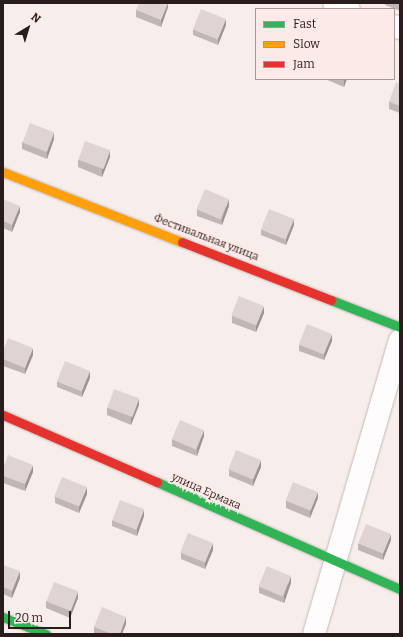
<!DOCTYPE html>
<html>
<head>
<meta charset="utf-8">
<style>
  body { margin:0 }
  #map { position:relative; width:403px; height:637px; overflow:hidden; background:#f7eeec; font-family:Bitter,serif }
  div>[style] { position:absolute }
  .roads { filter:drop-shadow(0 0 1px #c4b9b7) drop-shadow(0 0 1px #c4b9b7) }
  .street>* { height:22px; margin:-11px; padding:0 11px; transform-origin:11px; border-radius:11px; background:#fefcfc }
  .fast>* { height:9px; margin:-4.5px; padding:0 4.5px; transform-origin:4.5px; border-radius:4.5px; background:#30b455 }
  .slow>* { height:9px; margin:-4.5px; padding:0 4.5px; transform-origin:4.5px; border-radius:4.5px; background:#ff9f0a }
  .jam>* { height:9px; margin:-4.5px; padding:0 4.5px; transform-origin:4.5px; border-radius:4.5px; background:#e5322d }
  .wall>* { inset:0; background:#c1b6b5 }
  .shaded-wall>* { inset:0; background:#9d9493 }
  .building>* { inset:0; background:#e0d4d2; transform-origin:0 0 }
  span { translate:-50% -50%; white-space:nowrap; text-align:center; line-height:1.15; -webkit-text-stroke:4px #fbeae8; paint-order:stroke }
  .street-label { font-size:11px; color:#2a1c1a }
  .frame { position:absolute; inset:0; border:4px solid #2a1c1a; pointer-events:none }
  .legend { position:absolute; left:255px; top:8px; width:140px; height:72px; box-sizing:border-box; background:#fbeae8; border:1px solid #a79896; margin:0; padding:5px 7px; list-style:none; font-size:12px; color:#2a1c1a }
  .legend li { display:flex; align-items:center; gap:8px; height:20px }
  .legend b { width:20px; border:1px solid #a79896 }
  .north { position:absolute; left:8px; top:8px; width:40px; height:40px; -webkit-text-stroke:3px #fbeae8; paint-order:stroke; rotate:38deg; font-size:11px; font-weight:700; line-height:16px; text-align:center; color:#2a1c1a }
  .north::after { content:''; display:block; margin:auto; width:14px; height:18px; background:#2a1c1a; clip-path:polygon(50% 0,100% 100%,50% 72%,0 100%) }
  .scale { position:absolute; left:8px; top:611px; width:63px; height:18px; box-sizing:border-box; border:2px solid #2a1c1a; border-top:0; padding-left:5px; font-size:12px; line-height:14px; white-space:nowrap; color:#2a1c1a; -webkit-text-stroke:3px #fbeae8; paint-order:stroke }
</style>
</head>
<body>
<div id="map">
  <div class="roads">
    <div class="street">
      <div style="left:334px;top:3px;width:16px;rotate:22deg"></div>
      <div style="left:394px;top:26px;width:6px;rotate:18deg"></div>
      <div style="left:314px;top:634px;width:306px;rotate:-73.7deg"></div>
    </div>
    <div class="fast">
      <div style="left:331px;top:300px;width:74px;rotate:21.4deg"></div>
      <div style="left:157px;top:482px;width:266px;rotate:23.8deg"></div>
      <div style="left:3px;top:617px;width:46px;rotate:21.6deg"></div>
    </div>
    <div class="slow">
      <div style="left:3px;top:172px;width:192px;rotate:21.4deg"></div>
    </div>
    <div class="jam">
      <div style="left:182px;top:242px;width:160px;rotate:21.3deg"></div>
      <div style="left:3px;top:415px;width:168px;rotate:23.5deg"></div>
    </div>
  </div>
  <div class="wall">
    <div style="clip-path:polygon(168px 3px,168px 7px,161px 27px,136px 17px,136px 10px)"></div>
    <div style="clip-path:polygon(385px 3px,400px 3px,400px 11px,385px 5px)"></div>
    <div style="clip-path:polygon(226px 25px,218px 45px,193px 35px,193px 29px)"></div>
    <div style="clip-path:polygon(325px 79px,347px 79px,344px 87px)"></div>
    <div style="clip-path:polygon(400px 84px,400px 113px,389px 109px,389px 102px)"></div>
    <div style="clip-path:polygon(54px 139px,47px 159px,22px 149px,22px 142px)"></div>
    <div style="clip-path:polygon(110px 157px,102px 177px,78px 167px,78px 160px)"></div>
    <div style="clip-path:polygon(3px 199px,20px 212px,12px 232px,3px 228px)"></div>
    <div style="clip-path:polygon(229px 206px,222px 225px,197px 216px,197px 209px)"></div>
    <div style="clip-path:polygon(294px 225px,286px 245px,261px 235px,261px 229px)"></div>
    <div style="clip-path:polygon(264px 313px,256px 332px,232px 323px,232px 316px)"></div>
    <div style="clip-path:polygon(332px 341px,324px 360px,299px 351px,299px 344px)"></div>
    <div style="clip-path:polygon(3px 351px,33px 355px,25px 374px,3px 366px)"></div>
    <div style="clip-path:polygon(90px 378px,82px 397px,57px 387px,57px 381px)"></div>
    <div style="clip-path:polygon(139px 405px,131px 425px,107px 415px,107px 408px)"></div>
    <div style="clip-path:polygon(204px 436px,197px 456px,172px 446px,172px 439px)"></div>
    <div style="clip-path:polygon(261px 467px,253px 486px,229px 476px,229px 470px)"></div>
    <div style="clip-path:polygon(3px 468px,33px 472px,25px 491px,3px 483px)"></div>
    <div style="clip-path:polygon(87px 494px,79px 513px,55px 503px,55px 497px)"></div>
    <div style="clip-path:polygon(318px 498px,310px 518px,286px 508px,286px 501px)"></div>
    <div style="clip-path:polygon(144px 516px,137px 536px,112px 526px,112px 520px)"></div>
    <div style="clip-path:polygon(391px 540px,383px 560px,358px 550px,358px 543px)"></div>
    <div style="clip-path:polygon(213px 550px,205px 569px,181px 559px,181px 553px)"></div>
    <div style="clip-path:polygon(3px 565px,20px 578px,12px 598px,3px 594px)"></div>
    <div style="clip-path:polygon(291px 583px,284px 603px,259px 593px,259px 586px)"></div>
    <div style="clip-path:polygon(78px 598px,70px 618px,46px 608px,46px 601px)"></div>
    <div style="clip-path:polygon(126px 624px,122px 634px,95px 634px,94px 633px,94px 627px)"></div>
  </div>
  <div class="shaded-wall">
    <div style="clip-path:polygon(168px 3px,168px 7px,161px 27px,161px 20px)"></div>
    <div style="clip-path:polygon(226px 19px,226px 25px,218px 45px,218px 38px)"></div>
    <div style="clip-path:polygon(345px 79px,347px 79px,344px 87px,344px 80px)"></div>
    <div style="clip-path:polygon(54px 132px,54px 139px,47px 159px,47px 152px)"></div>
    <div style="clip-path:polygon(110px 150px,110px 157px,102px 177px,102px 170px)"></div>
    <div style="clip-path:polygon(229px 199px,229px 206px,222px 225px,222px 219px)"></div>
    <div style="clip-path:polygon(20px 206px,20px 212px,12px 232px,12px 225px)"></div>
    <div style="clip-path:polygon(294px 219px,294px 225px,286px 245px,286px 238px)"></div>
    <div style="clip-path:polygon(264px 306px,264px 313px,256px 332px,256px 325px)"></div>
    <div style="clip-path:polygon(332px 334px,332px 341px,324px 360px,324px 354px)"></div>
    <div style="clip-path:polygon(33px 348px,33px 355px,25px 374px,25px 368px)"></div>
    <div style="clip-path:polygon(90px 371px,90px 378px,82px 397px,82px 390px)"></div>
    <div style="clip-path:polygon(139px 398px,139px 405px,131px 425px,131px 418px)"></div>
    <div style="clip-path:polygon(204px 430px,204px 436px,197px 456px,197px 449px)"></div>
    <div style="clip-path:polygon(261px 460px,261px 467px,253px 486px,253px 479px)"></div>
    <div style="clip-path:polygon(33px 465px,33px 472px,25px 491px,25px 484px)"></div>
    <div style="clip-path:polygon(87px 487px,87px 494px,79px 513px,79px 507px)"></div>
    <div style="clip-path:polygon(318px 492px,318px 498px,310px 518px,310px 511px)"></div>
    <div style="clip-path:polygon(144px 509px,144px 516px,137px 536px,137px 529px)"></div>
    <div style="clip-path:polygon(391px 534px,391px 540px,383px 560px,383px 553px)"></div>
    <div style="clip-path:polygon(213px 543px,213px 550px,205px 569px,205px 562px)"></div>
    <div style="clip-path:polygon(20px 571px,20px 578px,12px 598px,12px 591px)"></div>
    <div style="clip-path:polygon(291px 576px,291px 583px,284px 603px,284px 596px)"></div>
    <div style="clip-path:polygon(78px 591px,78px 598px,70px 618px,70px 611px)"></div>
    <div style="clip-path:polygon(126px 617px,126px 624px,122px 634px,120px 634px)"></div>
  </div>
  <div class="building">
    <div style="clip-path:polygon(139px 3px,168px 3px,161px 20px,136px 10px)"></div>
    <div style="left:201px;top:9px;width:27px;height:22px;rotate:22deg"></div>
    <div style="clip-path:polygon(396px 82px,400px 84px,400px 106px,389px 102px)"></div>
    <div style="left:30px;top:123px;width:26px;height:21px;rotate:21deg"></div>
    <div style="left:85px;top:141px;width:27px;height:20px;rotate:20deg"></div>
    <div style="left:205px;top:189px;width:26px;height:22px;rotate:23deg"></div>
    <div style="clip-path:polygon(3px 199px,20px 206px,12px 225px,3px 221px)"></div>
    <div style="left:269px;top:209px;width:27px;height:22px;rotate:22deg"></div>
    <div style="left:239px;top:296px;width:27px;height:21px;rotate:22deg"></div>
    <div style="left:307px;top:324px;width:27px;height:22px;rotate:22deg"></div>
    <div style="clip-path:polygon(8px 338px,33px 348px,25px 368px,3px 359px,3px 351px)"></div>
    <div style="left:65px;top:361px;width:27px;height:22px;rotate:22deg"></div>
    <div style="left:114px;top:389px;width:27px;height:20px;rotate:20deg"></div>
    <div style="left:180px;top:420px;width:26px;height:21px;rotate:23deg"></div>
    <div style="left:236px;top:450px;width:27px;height:21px;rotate:22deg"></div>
    <div style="clip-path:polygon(8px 455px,33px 465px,25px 484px,3px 476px,3px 468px)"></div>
    <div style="left:62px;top:477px;width:27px;height:21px;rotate:22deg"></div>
    <div style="left:293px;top:482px;width:27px;height:20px;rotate:22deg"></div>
    <div style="left:120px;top:500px;width:26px;height:22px;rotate:21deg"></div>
    <div style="left:366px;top:524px;width:27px;height:21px;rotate:22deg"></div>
    <div style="left:188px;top:533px;width:27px;height:21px;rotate:22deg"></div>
    <div style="clip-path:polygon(3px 565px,20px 571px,12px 591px,3px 587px)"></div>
    <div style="left:267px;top:566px;width:26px;height:22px;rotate:23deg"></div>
    <div style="left:54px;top:582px;width:26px;height:21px;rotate:21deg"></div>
    <div style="clip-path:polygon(102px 607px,126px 617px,120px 634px,112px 634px,94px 627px)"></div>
  </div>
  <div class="street-label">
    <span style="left:206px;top:238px;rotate:21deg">Фестивальная улица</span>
    <span style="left:206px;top:492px;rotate:24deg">улица Ермака</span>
  </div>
  <div class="frame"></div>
  <ul class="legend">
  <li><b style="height:5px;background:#30b455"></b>Fast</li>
  <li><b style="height:5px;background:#ff9f0a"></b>Slow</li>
  <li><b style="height:5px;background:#e5322d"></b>Jam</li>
  </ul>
  <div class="north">N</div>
  <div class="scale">20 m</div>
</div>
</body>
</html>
